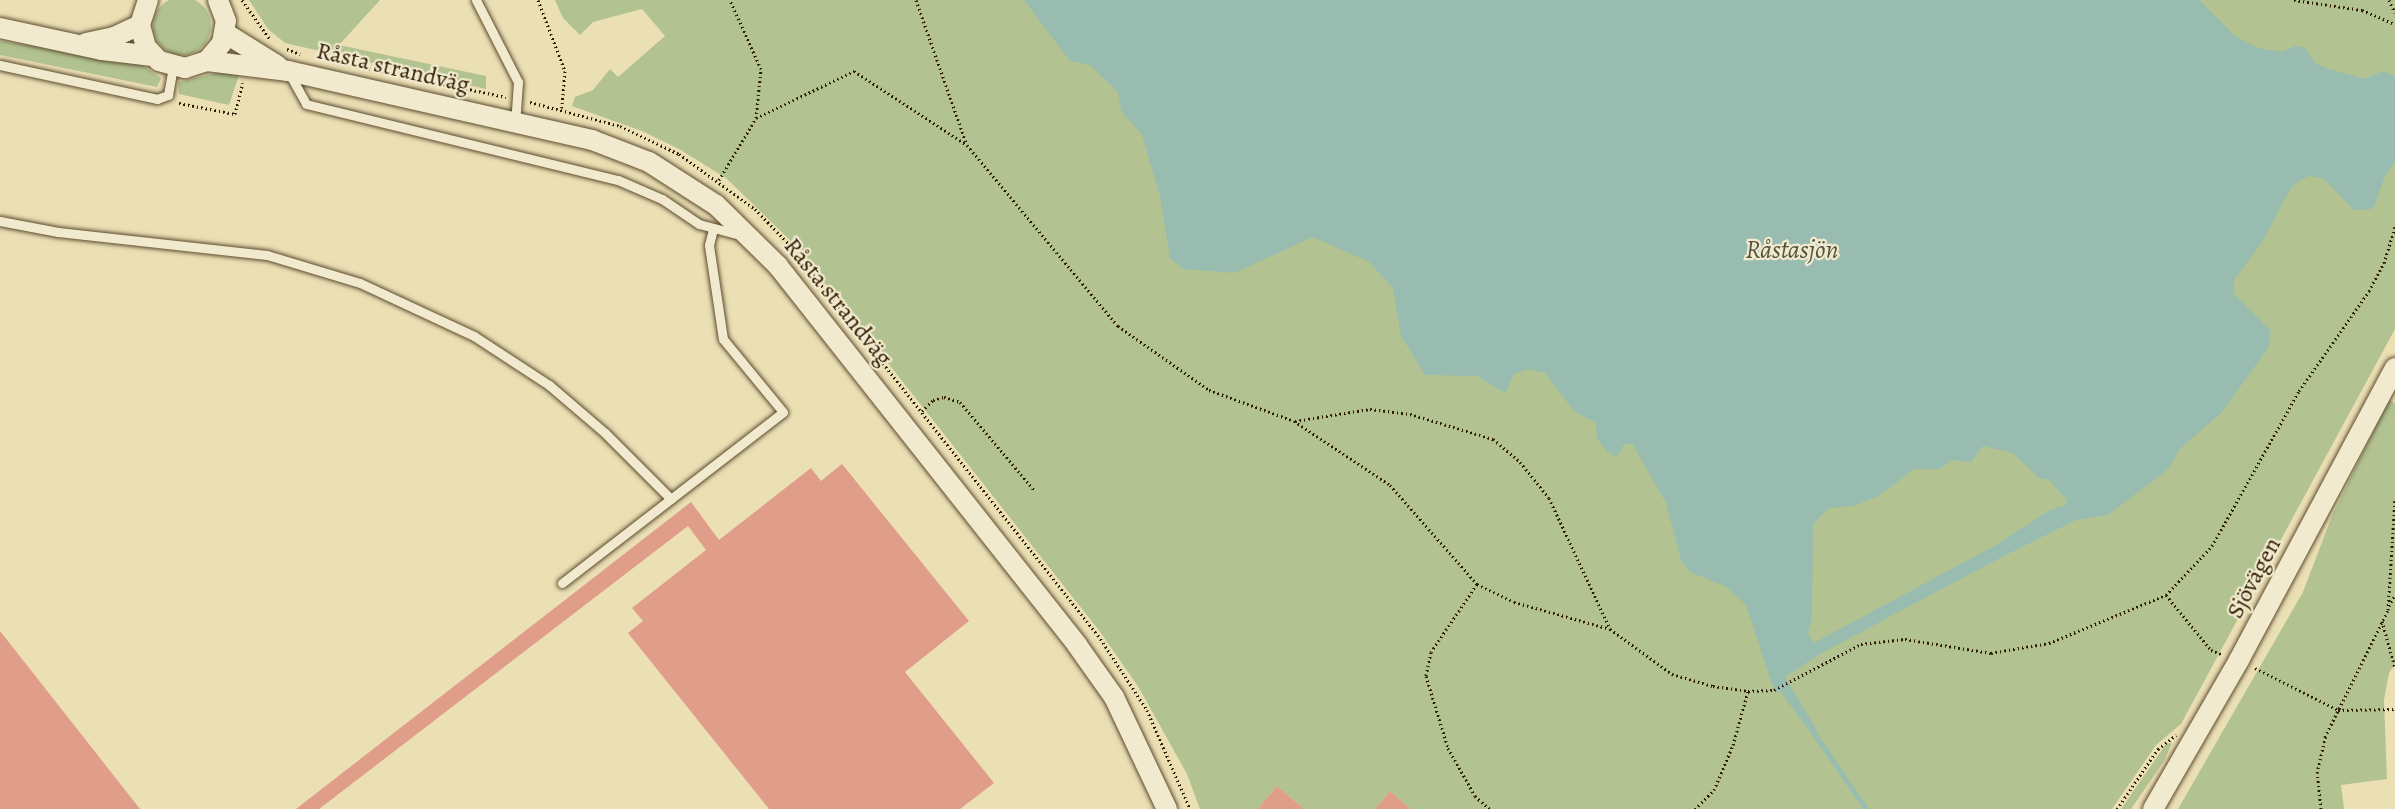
<!DOCTYPE html>
<html>
<head>
<meta charset="utf-8">
<style>
  body { margin:0 }
  #map { position:relative; width:2395px; height:809px; overflow:hidden; background:#ebdfb4; font-family:Alegreya,serif }
  div>[style] { position:absolute }
  .green>* { inset:0; background:#b2c391 }
  .round { border-radius:50% }
  .water>* { inset:0; background:#98bcaf }
  .stream>* { height:5px; margin:-2.5px; padding:0 2.5px; transform-origin:2.5px; border-radius:2.5px; background:#98bcaf }
  .building>* { inset:0; background:#e09d89 }
  .path>* { height:3px; margin-top:-1.5px; transform-origin:0; background:repeating-linear-gradient(90deg,#2e1b03 0 1.5px,transparent 0 4.5px) }
  .roads { filter:drop-shadow(0 0 2px #5d4c2f) drop-shadow(0 0 2px #5d4c2f) }
  .service>* { height:9px; margin:-4.5px; padding:0 4.5px; transform-origin:4.5px; border-radius:4.5px; background:#f2eace }
  .minor>* { height:20px; margin:-10px; padding:0 10px; transform-origin:10px; border-radius:10px; background:#f2eace }
  span { translate:-50% -50%; white-space:nowrap; text-align:center; line-height:1.15; -webkit-text-stroke:4.5px #f2eace; paint-order:stroke }
  .street-label { font-size:24px; color:#2e1b03 }
  .water-label { font-size:26px; color:#53533f; font-style:italic }
</style>
</head>
<body>
<div id="map">
  <div class="green">
    <div class="round" style="left:153px;top:-3px;width:58px;height:58px"></div>
    <div style="clip-path:polygon(249px 0,380px 0,339px 45px,486px 76px,486px 89px,285px 43px,268px 29px)"></div>
    <div style="clip-path:polygon(555px 0,2395px 0,2395px 329px,2181px 724px,2156px 745px,2112px 809px,1411px 809px,1390px 791px,1375px 809px,1304px 809px,1277px 786px,1258px 809px,1200px 809px,1187px 774px,1139px 688px,1101px 633px,794px 244px,726px 178px,679px 149px,642px 131px,572px 106px,575px 97px,593px 90px,610px 69px,618px 77px,665px 36px,642px 9px,593px 22px,580px 35px,563px 18px)"></div>
    <div style="clip-path:polygon(0 41px,136px 61px,161px 78px,157px 87px,0 55px)"></div>
    <div style="clip-path:polygon(221px 72px,239px 75px,229px 105px,179px 94px,178px 82px)"></div>
    <div style="clip-path:polygon(2389px 400px,2395px 403px,2395px 664px,2389px 673px,2384px 700px,2387px 779px,2341px 785px,2344px 809px,2178px 809px,2303px 592px,2332px 516px)"></div>
    <div style="clip-path:polygon(2172px 743px,2164px 761px,2131px 809px,2121px 809px,2166px 744px)"></div>
  </div>
  <div class="water">
    <div style="clip-path:polygon(evenodd,1024px 0,2199px 0,2234px 35px,2258px 48px,2280px 52px,2296px 46px,2305px 48px,2315px 63px,2326px 68px,2365px 79px,2383px 71px,2395px 76px,2395px 162px,2384px 178px,2374px 207px,2368px 210px,2354px 210px,2323px 178px,2308px 176px,2292px 186px,2262px 242px,2234px 280px,2234px 294px,2271px 331px,2268px 348px,2222px 412px,2181px 448px,2167px 470px,2108px 515px,2076px 520px,1996px 560px,1820px 654px,1785px 677px,1818px 732px,1812px 735px,1780px 691px,1775px 693px,1746px 605px,1725px 586px,1690px 572px,1681px 560px,1666px 503px,1633px 445px,1625px 443px,1616px 457px,1606px 450px,1597px 438px,1596px 423px,1574px 411px,1545px 373px,1529px 369px,1514px 374px,1505px 393px,1477px 376px,1425px 375px,1401px 336px,1393px 288px,1369px 262px,1313px 237px,1234px 273px,1183px 269px,1170px 258px,1160px 196px,1142px 135px,1121px 111px,1118px 92px,1090px 65px,1070px 61px,1024px 0,1983px 446px,2013px 453px,2039px 478px,2049px 480px,2067px 500px,2065px 506px,2050px 510px,1996px 545px,1814px 643px,1808px 633px,1812px 618px,1813px 524px,1829px 508px,1854px 506px,1880px 495px,1914px 469px,1940px 469px,1952px 460px,1971px 462px,1983px 446px)"></div>
  </div>
  <div class="stream">
    <div style="left:1811px;top:729px;width:97px;rotate:55.5deg"></div>
  </div>
  <div class="building">
    <div style="clip-path:polygon(842px 464px,969px 621px,905px 672px,994px 783px,960px 809px,769px 809px,628px 633px,643px 621px,632px 608px,706px 550px,688px 526px,319px 809px,296px 809px,691px 502px,719px 540px,811px 468px,821px 481px)"></div>
    <div style="clip-path:polygon(0 631px,140px 809px,0 809px)"></div>
    <div style="clip-path:polygon(1277px 786px,1304px 809px,1258px 809px)"></div>
    <div style="clip-path:polygon(1390px 791px,1411px 809px,1375px 809px)"></div>
  </div>
  <div class="path">
    <div style="left:242px;top:0;width:47px;rotate:54.6deg"></div>
    <div style="left:538px;top:0;width:76px;rotate:69.2deg"></div>
    <div style="left:565px;top:71px;width:37px;rotate:95deg"></div>
    <div style="left:916px;top:0;width:151px;rotate:70.7deg"></div>
    <div style="left:2294px;top:0;width:69px;rotate:8.4deg"></div>
    <div style="left:2362px;top:10px;width:36px;rotate:23deg"></div>
    <div style="left:2389px;top:0;width:14px;rotate:65deg"></div>
    <div style="left:287px;top:49px;width:14px;rotate:21deg"></div>
    <div style="left:316px;top:57px;width:194px;rotate:11.9deg"></div>
    <div style="left:530px;top:102px;width:93px;rotate:14.9deg"></div>
    <div style="left:620px;top:126px;width:65px;rotate:25.4deg"></div>
    <div style="left:679px;top:154px;width:94px;rotate:35.9deg"></div>
    <div style="left:755px;top:209px;width:47px;rotate:45.9deg"></div>
    <div style="left:788px;top:243px;width:500px;rotate:51.7deg"></div>
    <div style="left:1098px;top:635px;width:90px;rotate:56.8deg"></div>
    <div style="left:1147px;top:710px;width:108px;rotate:66.5deg"></div>
    <div style="left:179px;top:103px;width:57px;rotate:11.1deg"></div>
    <div style="left:235px;top:114px;width:32px;rotate:-76deg"></div>
    <div style="left:756px;top:118px;width:109px;rotate:-25.6deg"></div>
    <div style="left:854px;top:71px;width:135px;rotate:33.2deg"></div>
    <div style="left:967px;top:145px;width:236px;rotate:50.2deg"></div>
    <div style="left:1118px;top:326px;width:111px;rotate:35.1deg"></div>
    <div style="left:1209px;top:390px;width:90px;rotate:20deg"></div>
    <div style="left:1294px;top:421px;width:115px;rotate:33.7deg"></div>
    <div style="left:1390px;top:485px;width:132px;rotate:48.7deg"></div>
    <div style="left:1477px;top:584px;width:41px;rotate:25.9deg"></div>
    <div style="left:1514px;top:602px;width:100px;rotate:15.7deg"></div>
    <div style="left:1610px;top:629px;width:77px;rotate:36deg"></div>
    <div style="left:1672px;top:674px;width:43px;rotate:16.3deg"></div>
    <div style="left:1713px;top:686px;width:35px;rotate:8deg"></div>
    <div style="left:1748px;top:691px;width:26px;rotate:-2deg"></div>
    <div style="left:1774px;top:690px;width:98px;rotate:-27.9deg"></div>
    <div style="left:1861px;top:644px;width:44px;rotate:-6.5deg"></div>
    <div style="left:1905px;top:639px;width:87px;rotate:9.2deg"></div>
    <div style="left:1991px;top:653px;width:59px;rotate:-9.8deg"></div>
    <div style="left:2049px;top:643px;width:126px;rotate:-22.3deg"></div>
    <div style="left:2166px;top:595px;width:67px;rotate:-46.8deg"></div>
    <div style="left:2212px;top:546px;width:178px;rotate:-60.7deg"></div>
    <div style="left:2299px;top:391px;width:122px;rotate:-55deg"></div>
    <div style="left:2369px;top:291px;width:32px;rotate:-62deg"></div>
    <div style="left:2384px;top:263px;width:38px;rotate:-73deg"></div>
    <div style="left:719px;top:180px;width:72px;rotate:-59.2deg"></div>
    <div style="left:756px;top:118px;width:49px;rotate:-84.2deg"></div>
    <div style="left:761px;top:69px;width:76px;rotate:-114.2deg"></div>
    <div style="left:922px;top:411px;width:16px;rotate:-45deg"></div>
    <div style="left:933px;top:400px;width:11px;rotate:-15deg"></div>
    <div style="left:944px;top:397px;width:17px;rotate:17deg"></div>
    <div style="left:960px;top:402px;width:116px;rotate:49.9deg"></div>
    <div style="left:1295px;top:421px;width:76px;rotate:-9.1deg"></div>
    <div style="left:1370px;top:409px;width:40px;rotate:7.1deg"></div>
    <div style="left:1410px;top:414px;width:87px;rotate:16.8deg"></div>
    <div style="left:1493px;top:439px;width:35px;rotate:40deg"></div>
    <div style="left:1520px;top:462px;width:46px;rotate:51.1deg"></div>
    <div style="left:1549px;top:498px;width:145px;rotate:65deg"></div>
    <div style="left:1477px;top:584px;width:82px;rotate:124.1deg"></div>
    <div style="left:1431px;top:652px;width:25px;rotate:102deg"></div>
    <div style="left:1426px;top:676px;width:75px;rotate:73deg"></div>
    <div style="left:1448px;top:748px;width:55px;rotate:60.6deg"></div>
    <div style="left:1475px;top:796px;width:20px;rotate:41deg"></div>
    <div style="left:2166px;top:595px;width:71px;rotate:50.7deg"></div>
    <div style="left:2211px;top:650px;width:11px;rotate:22deg"></div>
    <div style="left:2389px;top:606px;width:13px;rotate:-61deg"></div>
    <div style="left:2382px;top:621px;width:49px;rotate:74.5deg"></div>
    <div style="left:2255px;top:668px;width:93px;rotate:26.8deg"></div>
    <div style="left:2338px;top:710px;width:57px;rotate:-1deg"></div>
    <div style="left:1695px;top:809px;width:27px;rotate:-45deg"></div>
    <div style="left:1714px;top:790px;width:49px;rotate:-67.1deg"></div>
    <div style="left:1733px;top:745px;width:56px;rotate:-74.5deg"></div>
    <div style="left:2117px;top:809px;width:73px;rotate:-55.7deg"></div>
    <div style="left:2158px;top:749px;width:23px;rotate:-38deg"></div>
    <div style="left:2321px;top:809px;width:36px;rotate:-96deg"></div>
    <div style="left:2317px;top:773px;width:37px;rotate:-77deg"></div>
    <div style="left:2325px;top:737px;width:142px;rotate:-63.6deg"></div>
    <div style="left:2388px;top:610px;width:112px;rotate:-86.4deg"></div>
  </div>
  <div class="roads">
    <div class="service">
      <div style="left:476px;top:0;width:92px;rotate:62.9deg"></div>
      <div style="left:518px;top:82px;width:39px;rotate:94deg"></div>
      <div style="left:0;top:65px;width:161px;rotate:12.2deg"></div>
      <div style="left:157px;top:99px;width:12px;rotate:-20deg"></div>
      <div style="left:168px;top:95px;width:28px;rotate:-80deg"></div>
      <div style="left:289px;top:73px;width:35px;rotate:61deg"></div>
      <div style="left:306px;top:104px;width:321px;rotate:13.7deg"></div>
      <div style="left:618px;top:180px;width:48px;rotate:23.4deg"></div>
      <div style="left:662px;top:199px;width:45px;rotate:34deg"></div>
      <div style="left:699px;top:224px;width:47px;rotate:14.9deg"></div>
      <div style="left:0;top:221px;width:59px;rotate:10.7deg"></div>
      <div style="left:58px;top:232px;width:210px;rotate:6.3deg"></div>
      <div style="left:267px;top:255px;width:97px;rotate:16.8deg"></div>
      <div style="left:360px;top:283px;width:126px;rotate:24.9deg"></div>
      <div style="left:474px;top:336px;width:90px;rotate:33.2deg"></div>
      <div style="left:549px;top:385px;width:74px;rotate:40.6deg"></div>
      <div style="left:605px;top:433px;width:93px;rotate:45deg"></div>
      <div style="left:562px;top:583px;width:279px;rotate:-37.7deg"></div>
      <div style="left:783px;top:412px;width:94px;rotate:-129.4deg"></div>
      <div style="left:723px;top:339px;width:95px;rotate:-98.5deg"></div>
      <div style="left:709px;top:245px;width:16px;rotate:-76deg"></div>
    </div>
    <div class="minor">
      <div style="left:148px;top:0;width:26px;rotate:108deg"></div>
      <div style="left:140px;top:25px;width:23px;rotate:75deg"></div>
      <div style="left:146px;top:47px;width:19px;rotate:47deg"></div>
      <div style="left:159px;top:61px;width:27px;rotate:15deg"></div>
      <div style="left:185px;top:68px;width:23px;rotate:-18deg"></div>
      <div style="left:207px;top:61px;width:23px;rotate:-50deg"></div>
      <div style="left:222px;top:43px;width:22px;rotate:-80deg"></div>
      <div style="left:226px;top:21px;width:22px;rotate:-111deg"></div>
      <div style="left:0;top:28px;width:104px;rotate:12.2deg"></div>
      <div style="left:102px;top:50px;width:51px;rotate:6.7deg"></div>
      <div style="left:225px;top:33px;width:62px;rotate:31.9deg"></div>
      <div style="left:86px;top:43px;width:29px;rotate:-12deg"></div>
      <div style="left:114px;top:37px;width:29px;rotate:-25deg"></div>
      <div style="left:207px;top:61px;width:82px;rotate:7deg"></div>
      <div style="left:288px;top:71px;width:312px;rotate:12.8deg"></div>
      <div style="left:592px;top:140px;width:61px;rotate:21.1deg"></div>
      <div style="left:649px;top:162px;width:80px;rotate:32.7deg"></div>
      <div style="left:716px;top:205px;width:87px;rotate:44.5deg"></div>
      <div style="left:778px;top:266px;width:483px;rotate:51.7deg"></div>
      <div style="left:1077px;top:645px;width:64px;rotate:54.6deg"></div>
      <div style="left:1114px;top:697px;width:124px;rotate:64.7deg"></div>
      <div style="left:2153px;top:809px;width:172px;rotate:-60deg"></div>
      <div style="left:2239px;top:660px;width:331px;rotate:-61.9deg"></div>
    </div>
  </div>
  <div class="street-label">
    <span style="left:393px;top:68px;rotate:13deg">Råsta strandväg</span>
    <span style="left:838px;top:302px;rotate:51deg">Råsta strandväg</span>
    <span style="left:2254px;top:578px;rotate:-62deg">Sjövägen</span>
  </div>
  <div class="water-label">
    <span style="left:1792px;top:250px">Råstasjön</span>
  </div>
</div>
</body>
</html>
